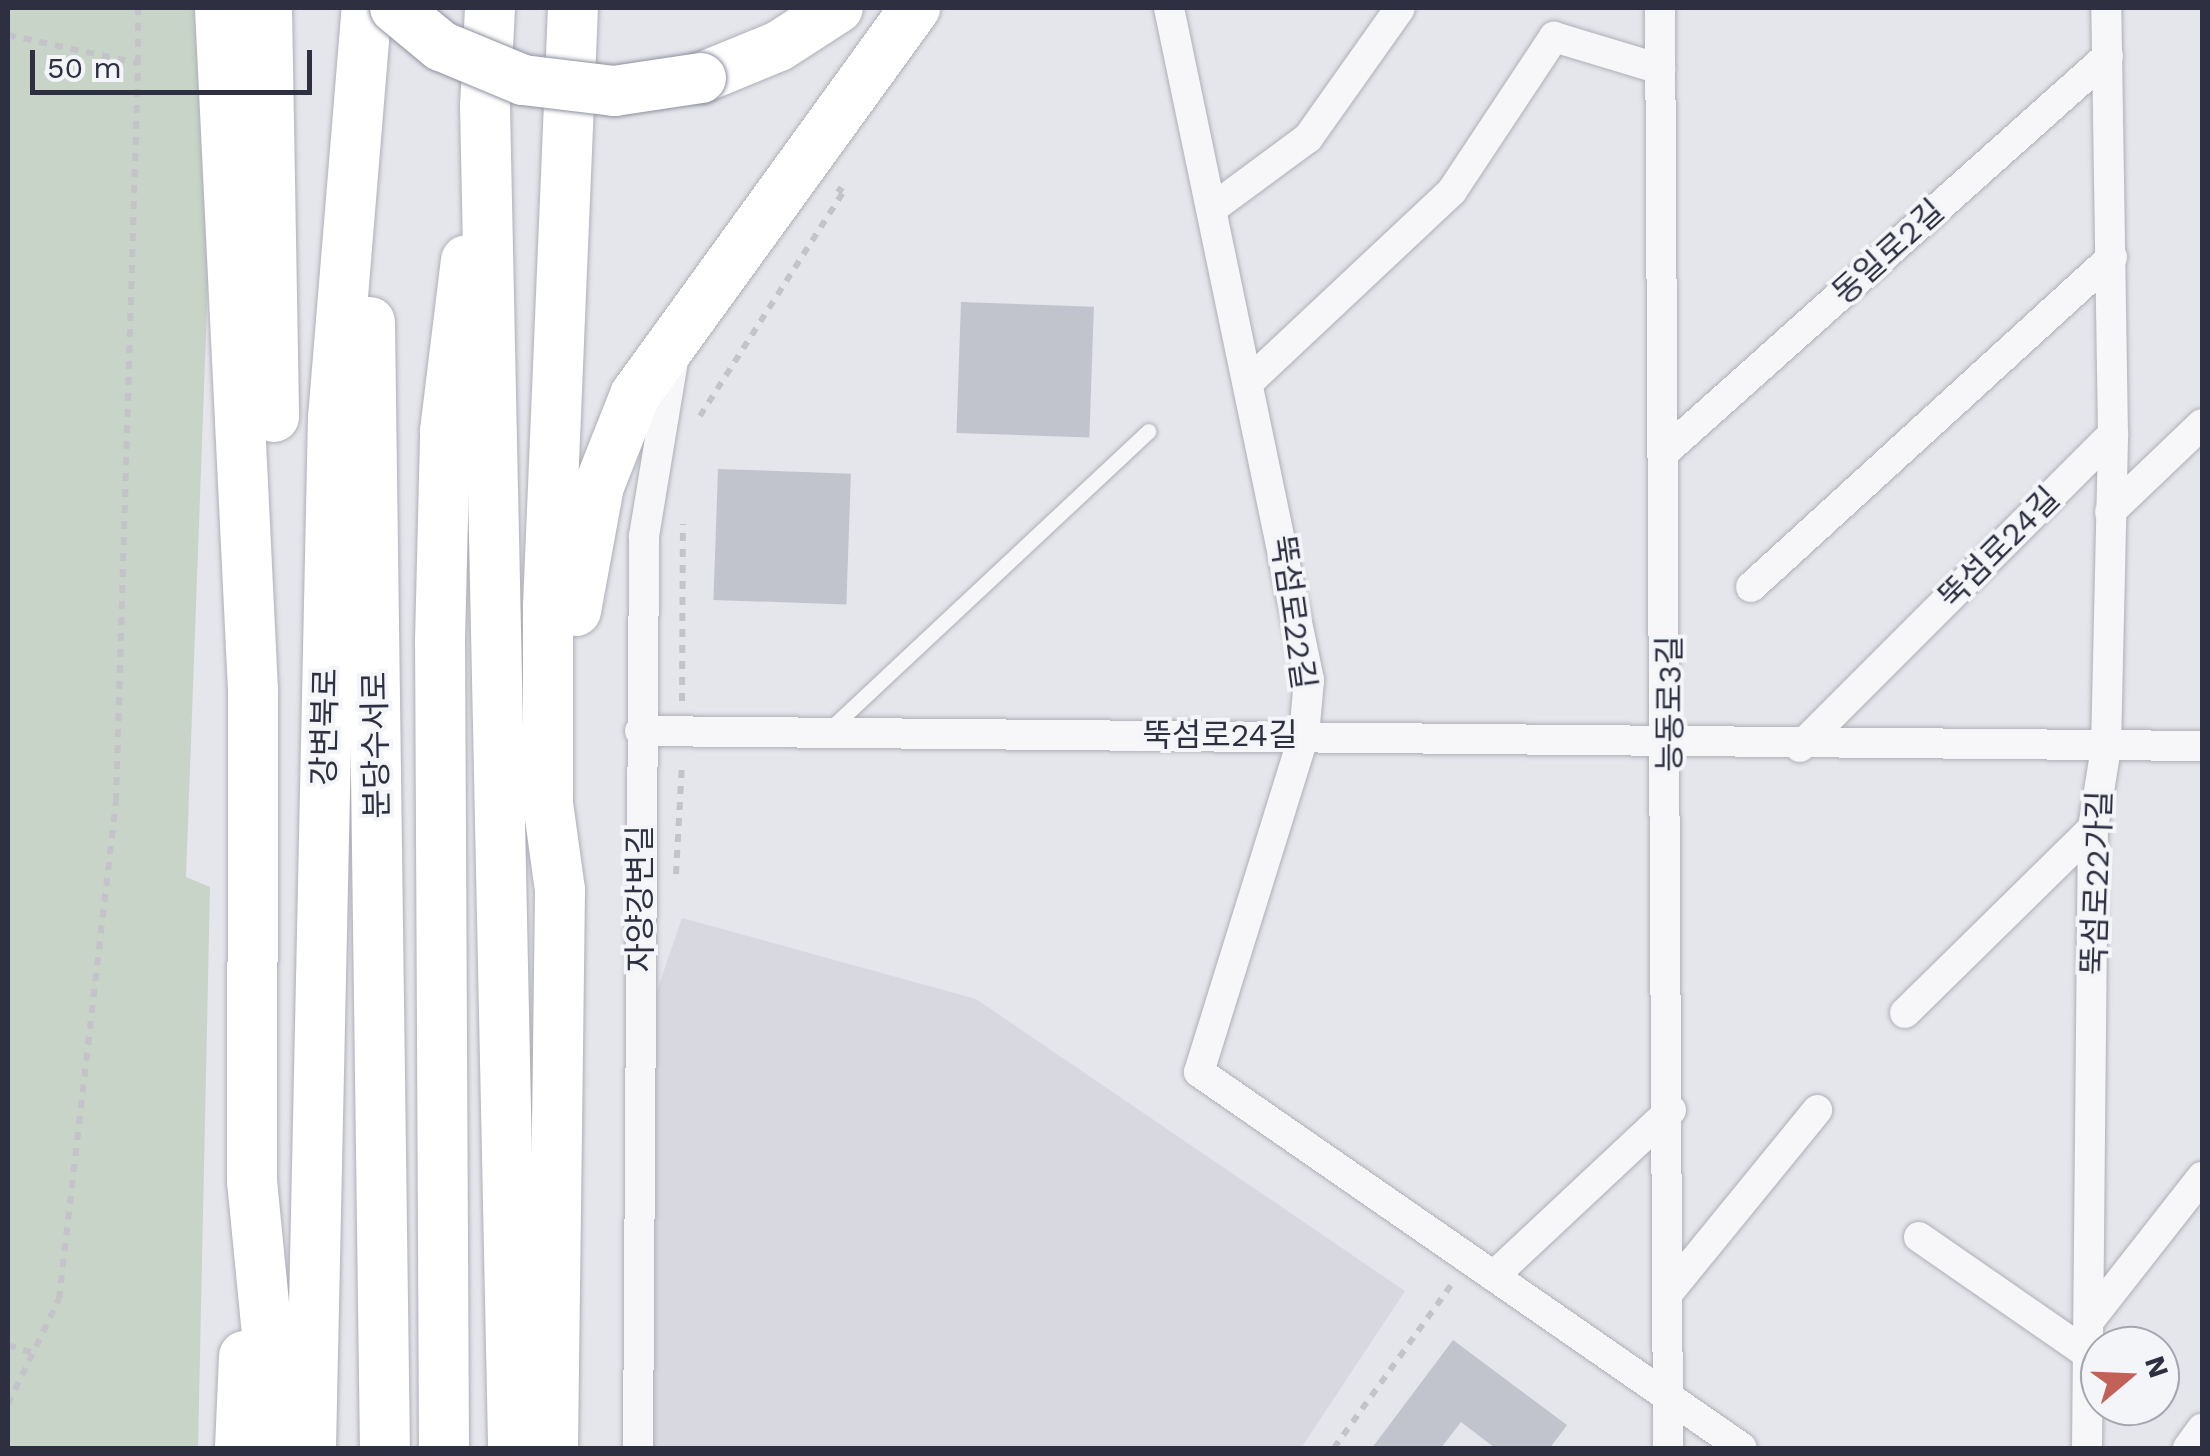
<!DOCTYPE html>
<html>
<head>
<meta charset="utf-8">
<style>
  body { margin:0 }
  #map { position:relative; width:2210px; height:1456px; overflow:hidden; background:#e5e6eb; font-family:"Work Sans","Noto Sans KR",sans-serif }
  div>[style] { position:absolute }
  .built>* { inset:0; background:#d7d8e0 }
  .green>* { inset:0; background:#c7d4c7 }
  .building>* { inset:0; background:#c2c4cd; transform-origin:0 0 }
  .path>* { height:6px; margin-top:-3px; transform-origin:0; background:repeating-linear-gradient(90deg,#c3c3c9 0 8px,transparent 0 16px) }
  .roads { filter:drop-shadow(0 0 2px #aeafb8) drop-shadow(0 0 2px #aeafb8) }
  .service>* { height:15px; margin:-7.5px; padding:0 7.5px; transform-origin:7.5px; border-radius:7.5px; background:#f7f7f9 }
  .minor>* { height:30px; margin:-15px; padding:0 15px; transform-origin:15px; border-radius:15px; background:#f7f7f9 }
  .trunk>* { height:50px; margin:-25px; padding:0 25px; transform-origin:25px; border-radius:25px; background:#fff }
  .bridges { filter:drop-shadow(0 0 2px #8d90a0) drop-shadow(0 0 2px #8d90a0) }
  .trunk-bridge>* { height:50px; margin:-25px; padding:0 25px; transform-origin:25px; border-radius:25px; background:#fff }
  span { translate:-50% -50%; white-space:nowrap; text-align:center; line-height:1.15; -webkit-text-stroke:8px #f4f5f8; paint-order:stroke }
  .street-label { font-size:32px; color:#2e3042 }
  .frame { position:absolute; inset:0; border:10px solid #2e3042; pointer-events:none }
  .north { position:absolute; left:2080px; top:1326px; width:100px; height:100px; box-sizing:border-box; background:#f4f5f8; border:2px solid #a5a6af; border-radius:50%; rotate:71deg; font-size:28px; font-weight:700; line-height:40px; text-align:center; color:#2e3042 }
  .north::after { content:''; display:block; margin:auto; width:35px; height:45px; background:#c26158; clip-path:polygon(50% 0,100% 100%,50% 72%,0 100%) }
  .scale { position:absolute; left:30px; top:50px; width:282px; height:45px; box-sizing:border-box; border:5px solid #2e3042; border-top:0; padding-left:12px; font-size:30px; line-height:35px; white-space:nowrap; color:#2e3042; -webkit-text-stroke:8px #f4f5f8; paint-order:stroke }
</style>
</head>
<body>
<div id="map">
  <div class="built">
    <div style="clip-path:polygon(682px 918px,976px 999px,1405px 1291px,1301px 1448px,639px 1448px,629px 1073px)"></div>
  </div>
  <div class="green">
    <div style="clip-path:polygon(8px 8px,218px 8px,186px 877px,210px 887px,198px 1448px,8px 1448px)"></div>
  </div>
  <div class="building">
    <div style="left:961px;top:302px;width:133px;height:131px;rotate:2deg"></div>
    <div style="left:718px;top:469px;width:133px;height:131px;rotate:2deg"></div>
    <div style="clip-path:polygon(1453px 1340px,1567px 1425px,1550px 1448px,1495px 1448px,1461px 1422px,1441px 1448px,1372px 1448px)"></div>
  </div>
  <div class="path">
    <div style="left:8px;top:35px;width:133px;rotate:12.2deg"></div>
    <div style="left:138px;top:63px;width:55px;rotate:-90deg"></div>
    <div style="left:700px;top:416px;width:266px;rotate:-57.4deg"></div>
    <div style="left:843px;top:192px;width:7px;rotate:-146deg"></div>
    <div style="left:682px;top:701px;width:177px;rotate:-89.7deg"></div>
    <div style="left:676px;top:874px;width:110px;rotate:-86.9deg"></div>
    <div style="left:8px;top:1345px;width:25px;rotate:18deg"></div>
    <div style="left:8px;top:1404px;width:117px;rotate:-64.1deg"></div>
    <div style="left:59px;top:1299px;width:501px;rotate:-83.47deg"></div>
    <div style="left:116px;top:801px;width:738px;rotate:-88.29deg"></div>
    <div style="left:1334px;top:1448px;width:202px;rotate:-54.3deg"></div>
  </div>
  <div class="roads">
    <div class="service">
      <div style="left:830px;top:729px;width:436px;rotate:-43.1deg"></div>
    </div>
    <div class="minor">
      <div style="left:1169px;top:8px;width:686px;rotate:78.23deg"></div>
      <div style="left:1309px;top:680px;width:55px;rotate:95.2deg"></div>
      <div style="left:1304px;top:735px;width:353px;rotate:107.3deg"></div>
      <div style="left:1199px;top:1072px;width:660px;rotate:34.7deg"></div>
      <div style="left:1660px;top:8px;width:1440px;rotate:89.68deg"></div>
      <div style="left:1217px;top:205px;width:113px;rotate:-36.4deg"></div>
      <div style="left:1308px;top:138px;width:159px;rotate:-54.7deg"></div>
      <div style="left:1253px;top:378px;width:273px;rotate:-43.2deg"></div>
      <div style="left:1452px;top:191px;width:185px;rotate:-56.5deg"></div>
      <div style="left:1554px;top:37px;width:111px;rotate:16.8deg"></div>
      <div style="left:1668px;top:449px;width:590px;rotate:-41.77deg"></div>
      <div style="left:2110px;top:512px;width:127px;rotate:-43.7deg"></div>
      <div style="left:1751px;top:587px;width:489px;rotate:-42.4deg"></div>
      <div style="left:640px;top:731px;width:1562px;rotate:0.55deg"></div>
      <div style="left:1800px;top:747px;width:443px;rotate:-45deg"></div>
      <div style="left:1905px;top:1013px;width:264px;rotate:-44.5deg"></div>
      <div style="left:1919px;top:1237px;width:209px;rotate:34.7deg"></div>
      <div style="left:1498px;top:1272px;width:237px;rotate:-43.1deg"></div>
      <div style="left:1668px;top:1293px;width:236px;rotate:-50.8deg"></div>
      <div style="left:2089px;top:1321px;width:183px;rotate:-51.9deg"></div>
      <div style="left:638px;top:1448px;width:912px;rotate:-89.62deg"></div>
      <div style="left:644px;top:536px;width:184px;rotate:-80.6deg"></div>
      <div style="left:2087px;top:1448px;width:620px;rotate:-89.45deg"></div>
      <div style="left:2093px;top:828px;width:81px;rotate:-80.8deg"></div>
      <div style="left:2106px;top:748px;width:314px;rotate:-88.7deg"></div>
      <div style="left:2113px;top:434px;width:426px;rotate:-90.9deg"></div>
      <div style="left:2188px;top:1448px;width:24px;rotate:-54deg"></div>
    </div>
    <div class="trunk">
      <div style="left:220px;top:8px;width:683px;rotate:87.23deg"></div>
      <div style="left:253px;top:690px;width:491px;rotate:90.1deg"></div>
      <div style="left:252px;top:1181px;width:268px;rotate:84.4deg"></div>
      <div style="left:267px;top:8px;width:409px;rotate:89deg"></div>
      <div style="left:490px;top:8px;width:98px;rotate:92.9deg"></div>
      <div style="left:485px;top:106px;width:1342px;rotate:88.8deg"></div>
      <div style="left:701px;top:78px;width:84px;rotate:-22.3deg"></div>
      <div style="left:779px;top:46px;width:70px;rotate:-32.8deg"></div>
      <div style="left:370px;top:322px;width:1126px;rotate:89.24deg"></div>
      <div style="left:576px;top:611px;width:127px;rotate:-79.6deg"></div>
      <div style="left:599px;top:486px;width:98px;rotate:-68.4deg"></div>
      <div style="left:635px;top:395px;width:478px;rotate:-54.1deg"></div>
      <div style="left:240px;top:1448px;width:92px;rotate:-87.5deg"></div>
      <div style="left:311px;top:1448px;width:1030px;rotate:-88.78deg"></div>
      <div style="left:333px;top:418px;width:411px;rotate:-85.3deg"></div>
      <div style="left:444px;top:1448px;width:807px;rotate:-90.28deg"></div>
      <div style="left:440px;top:641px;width:210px;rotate:-88.6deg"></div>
      <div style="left:445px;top:431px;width:172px;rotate:-83deg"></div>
      <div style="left:553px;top:1448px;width:558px;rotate:-89.28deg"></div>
      <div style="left:560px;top:890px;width:87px;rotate:-97.9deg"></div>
      <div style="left:548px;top:804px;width:198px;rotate:-90deg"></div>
      <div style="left:548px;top:606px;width:599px;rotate:-87.61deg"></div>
    </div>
  </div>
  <div class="bridges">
    <div class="trunk-bridge">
      <div style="left:395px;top:8px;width:60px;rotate:39.6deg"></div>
      <div style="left:441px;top:46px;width:89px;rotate:22.5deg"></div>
      <div style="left:523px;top:80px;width:92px;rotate:6.9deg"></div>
      <div style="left:614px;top:91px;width:88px;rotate:-8.5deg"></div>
    </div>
  </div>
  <div class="street-label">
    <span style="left:1888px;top:252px;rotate:-42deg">동일로2길</span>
    <span style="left:1999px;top:548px;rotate:-45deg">뚝섬로24길</span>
    <span style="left:1293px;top:612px;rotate:82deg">뚝섬로22길</span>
    <span style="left:1670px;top:704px;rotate:-90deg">능동로3길</span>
    <span style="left:325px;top:727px;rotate:-89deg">강변북로</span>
    <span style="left:1220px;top:735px">뚝섬로24길</span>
    <span style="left:376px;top:745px;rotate:-91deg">분당수서로</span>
    <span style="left:2097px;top:883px;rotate:-88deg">뚝섬로22가길</span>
    <span style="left:640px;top:899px;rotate:-90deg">자양강변길</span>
  </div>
  <div class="frame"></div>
  <div class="north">N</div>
  <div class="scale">50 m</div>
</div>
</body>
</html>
